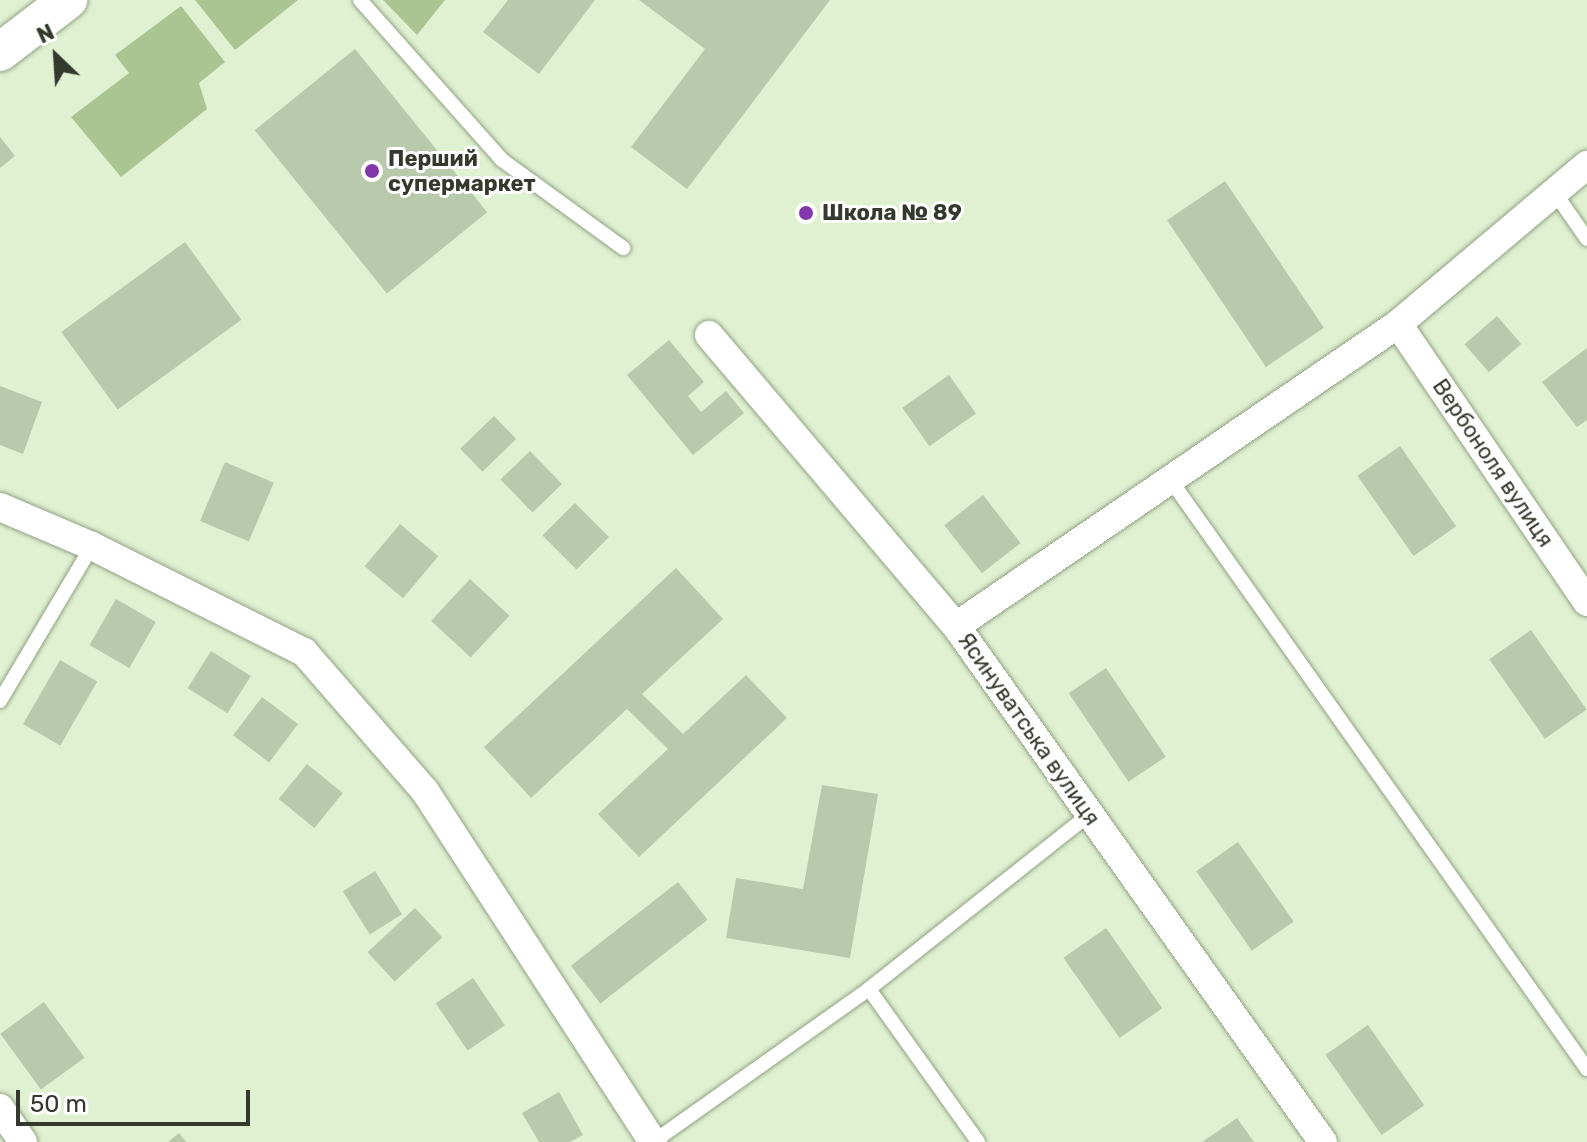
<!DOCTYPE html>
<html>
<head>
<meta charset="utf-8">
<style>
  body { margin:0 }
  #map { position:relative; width:1587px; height:1142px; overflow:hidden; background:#e0f1d2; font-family:Rubik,sans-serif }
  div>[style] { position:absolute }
  .green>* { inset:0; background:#aac492 }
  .building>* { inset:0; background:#b9c9ab; transform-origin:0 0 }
  .roads { filter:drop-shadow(0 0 2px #92a285) drop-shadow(0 0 2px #92a285) }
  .service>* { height:14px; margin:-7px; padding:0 7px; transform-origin:7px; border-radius:7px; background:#fff }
  .minor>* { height:28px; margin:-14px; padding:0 14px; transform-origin:14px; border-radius:14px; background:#fff }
  .secondary>* { height:38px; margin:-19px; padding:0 19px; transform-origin:19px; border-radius:19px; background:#fff }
  .dots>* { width:22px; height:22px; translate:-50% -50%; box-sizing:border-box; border:4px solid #fff; border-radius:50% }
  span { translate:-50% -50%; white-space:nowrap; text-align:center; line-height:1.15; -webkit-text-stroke:6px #fff; paint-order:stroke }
  .poi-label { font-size:22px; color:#333a2d; font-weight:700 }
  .left { translate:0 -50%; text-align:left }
  .street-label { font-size:22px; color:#333a2d }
  .north { position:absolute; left:16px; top:16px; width:80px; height:80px; -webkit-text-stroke:6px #fff; paint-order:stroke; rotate:335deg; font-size:22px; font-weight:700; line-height:32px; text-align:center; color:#333a2d }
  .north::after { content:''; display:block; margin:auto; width:28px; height:36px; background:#333a2d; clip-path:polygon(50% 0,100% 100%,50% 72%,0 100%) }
  .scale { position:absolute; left:16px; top:1090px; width:234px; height:36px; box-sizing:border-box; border:4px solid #333a2d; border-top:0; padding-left:10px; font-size:24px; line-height:28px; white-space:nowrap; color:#333a2d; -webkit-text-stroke:6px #fff; paint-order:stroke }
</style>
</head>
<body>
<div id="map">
  <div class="green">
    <div style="clip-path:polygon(195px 0,298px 0,235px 50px)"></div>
    <div style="clip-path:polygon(383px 0,445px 0,417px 35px)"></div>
    <div style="clip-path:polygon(181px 6px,225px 62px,199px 83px,207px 109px,121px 177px,71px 117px,129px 73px,115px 55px)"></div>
  </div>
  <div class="building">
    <div style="clip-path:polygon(508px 0,595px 0,539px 74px,483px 32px)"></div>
    <div style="clip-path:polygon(639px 0,830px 0,687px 189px,631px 147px,705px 49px)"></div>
    <div style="left:355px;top:49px;width:210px;height:129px;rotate:51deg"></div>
    <div style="clip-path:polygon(0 137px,15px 156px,0 168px)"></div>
    <div style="left:1225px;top:181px;width:177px;height:70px;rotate:56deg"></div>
    <div style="left:185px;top:242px;width:96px;height:153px;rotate:54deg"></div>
    <div style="left:1497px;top:316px;width:37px;height:43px;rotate:49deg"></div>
    <div style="clip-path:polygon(669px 340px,704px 382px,688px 396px,701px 412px,726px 391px,744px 413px,693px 455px,627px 375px)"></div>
    <div style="clip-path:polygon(1587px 348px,1587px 420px,1577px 427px,1542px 382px)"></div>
    <div style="left:949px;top:375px;width:47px;height:57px;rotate:55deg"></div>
    <div style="clip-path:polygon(0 386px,42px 402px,23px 454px,0 445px)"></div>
    <div style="left:494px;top:416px;width:32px;height:47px;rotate:46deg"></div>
    <div style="left:1400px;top:446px;width:98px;height:52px;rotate:55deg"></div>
    <div style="left:530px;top:451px;width:46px;height:41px;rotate:46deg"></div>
    <div style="left:225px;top:462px;width:53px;height:64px;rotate:23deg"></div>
    <div style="left:983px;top:495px;width:61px;height:49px;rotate:52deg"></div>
    <div style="left:575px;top:503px;width:48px;height:46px;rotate:45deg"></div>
    <div style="left:400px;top:524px;width:50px;height:55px;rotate:40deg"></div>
    <div style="clip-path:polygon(676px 568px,723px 619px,642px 694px,683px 734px,746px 675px,787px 718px,639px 857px,598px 814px,668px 749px,627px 709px,531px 798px,484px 747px)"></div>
    <div style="left:470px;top:579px;width:54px;height:57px;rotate:43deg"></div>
    <div style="left:116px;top:599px;width:46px;height:53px;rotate:30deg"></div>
    <div style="left:1531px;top:630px;width:97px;height:51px;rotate:55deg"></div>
    <div style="left:211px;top:651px;width:47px;height:44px;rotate:32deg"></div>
    <div style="left:60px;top:660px;width:43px;height:74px;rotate:30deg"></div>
    <div style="left:1106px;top:668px;width:107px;height:45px;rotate:56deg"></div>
    <div style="left:262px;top:697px;width:45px;height:48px;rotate:37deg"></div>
    <div style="left:307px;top:764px;width:46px;height:45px;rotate:39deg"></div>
    <div style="clip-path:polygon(822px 785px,878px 794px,850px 958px,726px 938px,736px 878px,803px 889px)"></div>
    <div style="left:1238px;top:842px;width:97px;height:51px;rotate:55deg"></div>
    <div style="left:375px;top:871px;width:51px;height:38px;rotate:58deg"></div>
    <div style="left:678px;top:882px;width:48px;height:136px;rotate:52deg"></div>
    <div style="left:415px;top:908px;width:40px;height:65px;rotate:47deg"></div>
    <div style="left:1106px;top:928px;width:98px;height:52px;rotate:55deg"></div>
    <div style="left:473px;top:978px;width:57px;height:45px;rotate:56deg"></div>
    <div style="left:44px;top:1002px;width:69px;height:54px;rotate:54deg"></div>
    <div style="left:1368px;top:1025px;width:98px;height:52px;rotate:55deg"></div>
    <div style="clip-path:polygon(559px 1092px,583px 1135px,570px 1142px,539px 1142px,522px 1113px)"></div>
    <div style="clip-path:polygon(1237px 1118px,1254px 1142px,1202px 1142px)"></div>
    <div style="clip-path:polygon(179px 1133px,186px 1142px,168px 1142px)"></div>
  </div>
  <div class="roads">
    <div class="service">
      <div style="left:360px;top:0;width:214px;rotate:48.4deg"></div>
      <div style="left:502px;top:160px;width:150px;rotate:36deg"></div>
      <div style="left:1555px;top:193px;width:56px;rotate:55.2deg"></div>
      <div style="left:1172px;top:482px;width:719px;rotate:54.74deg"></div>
      <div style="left:0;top:701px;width:180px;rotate:-59.3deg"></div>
      <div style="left:869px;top:989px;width:188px;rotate:54.5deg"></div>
      <div style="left:653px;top:1142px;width:265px;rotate:-35.3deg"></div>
      <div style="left:869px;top:989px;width:282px;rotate:-38.4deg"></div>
    </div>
    <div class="minor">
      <div style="left:1398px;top:324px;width:336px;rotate:55.8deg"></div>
      <div style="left:709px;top:335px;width:382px;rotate:49.7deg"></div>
      <div style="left:956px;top:626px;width:633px;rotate:54.58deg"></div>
      <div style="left:0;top:507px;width:100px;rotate:23deg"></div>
      <div style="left:92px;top:546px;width:237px;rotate:26.6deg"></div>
      <div style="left:304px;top:652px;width:184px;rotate:49deg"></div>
      <div style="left:425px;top:791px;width:419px;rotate:57deg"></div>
      <div style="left:956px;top:626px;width:535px;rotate:-34.34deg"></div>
      <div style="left:1398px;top:324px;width:247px;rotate:-40.1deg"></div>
      <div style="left:0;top:1108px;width:41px;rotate:55.9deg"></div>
    </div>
    <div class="secondary">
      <div style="left:0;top:52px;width:86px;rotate:-37.4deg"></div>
    </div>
  </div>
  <div class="dots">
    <div style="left:372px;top:171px;background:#8138aa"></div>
    <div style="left:806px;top:213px;background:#8138aa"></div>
  </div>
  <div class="poi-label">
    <span class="left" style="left:388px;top:171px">Перший<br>супермаркет</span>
    <span class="left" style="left:822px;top:213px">Школа № 89</span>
  </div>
  <div class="street-label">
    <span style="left:1493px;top:463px;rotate:56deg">Вербоноля вулиця</span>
    <span style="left:1029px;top:729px;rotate:55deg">Ясинуватська вулиця</span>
  </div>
  <div class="north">N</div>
  <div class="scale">50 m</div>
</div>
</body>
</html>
